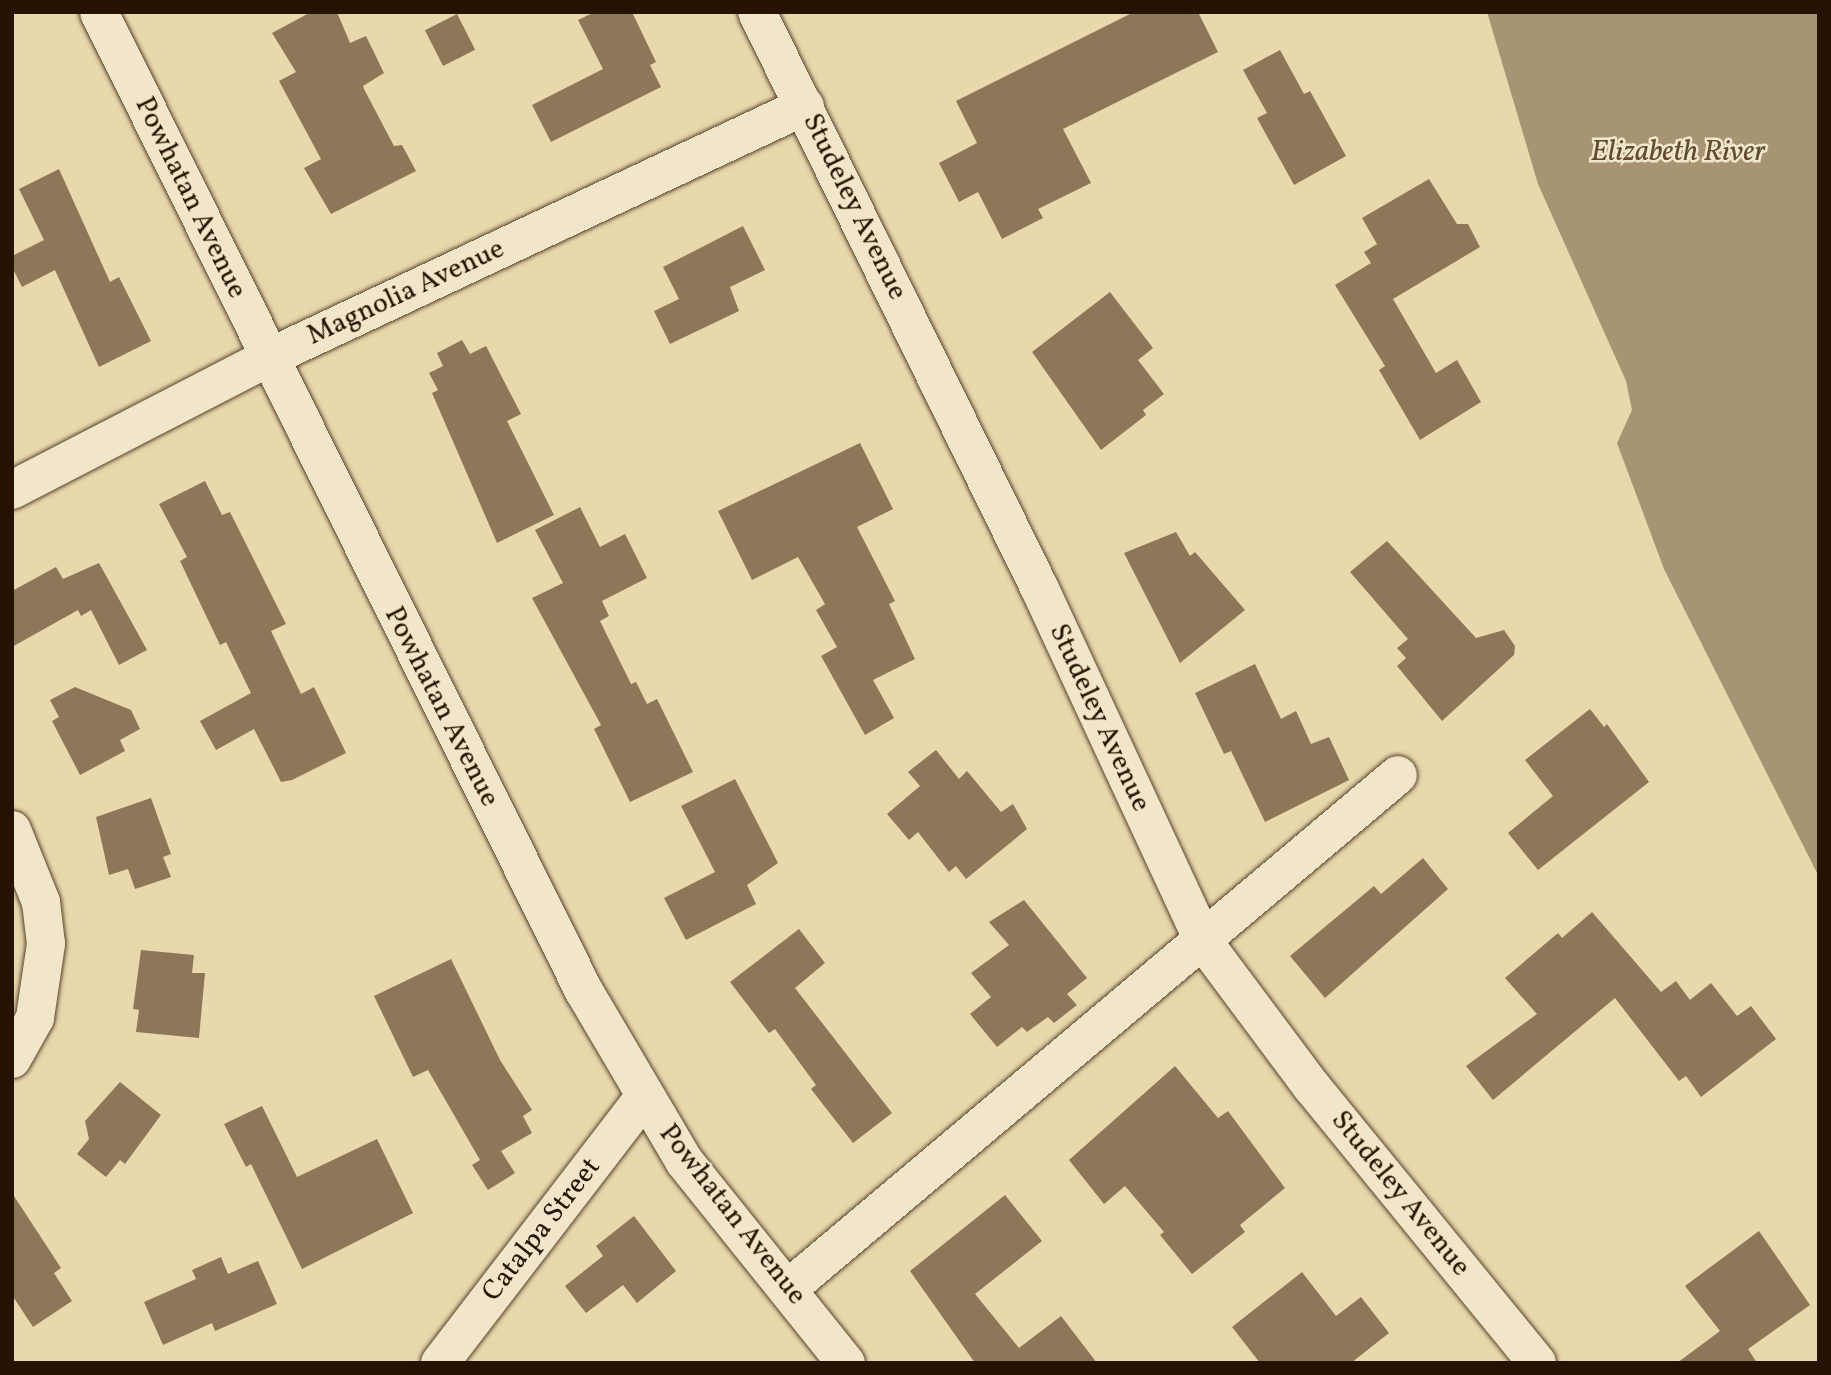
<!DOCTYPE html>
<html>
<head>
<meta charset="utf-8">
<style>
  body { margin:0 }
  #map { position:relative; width:1831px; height:1375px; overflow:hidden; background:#e9d8ac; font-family:Vollkorn,serif }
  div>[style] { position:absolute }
  .water>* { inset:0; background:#a79472 }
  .building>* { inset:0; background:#8c7859; transform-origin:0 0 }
  .roads { filter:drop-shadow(0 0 2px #58432b) drop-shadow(0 0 2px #58432b) }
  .street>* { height:38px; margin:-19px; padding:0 19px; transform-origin:19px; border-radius:19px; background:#f1e6c9 }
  span { translate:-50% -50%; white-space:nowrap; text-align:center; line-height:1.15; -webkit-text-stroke:5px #f1e6c9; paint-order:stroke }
  .street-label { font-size:28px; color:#271100 }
  .water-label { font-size:30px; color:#614c33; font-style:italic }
  .frame { position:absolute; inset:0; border:14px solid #271100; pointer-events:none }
</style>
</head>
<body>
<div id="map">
  <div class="water">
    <div style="clip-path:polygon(1487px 12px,1819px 12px,1819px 877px,1664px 569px,1617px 443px,1632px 410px,1626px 381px,1538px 184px)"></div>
  </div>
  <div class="building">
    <div style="clip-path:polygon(311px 12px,337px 12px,350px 43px,366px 36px,384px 73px,363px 86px,364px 89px,394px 146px,402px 145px,416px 171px,331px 214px,304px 168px,321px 159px,279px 81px,296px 72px,272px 33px)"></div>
    <div style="clip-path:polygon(595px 12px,632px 12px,656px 62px,650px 65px,661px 87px,551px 142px,532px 105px,603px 69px,578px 20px)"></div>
    <div style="clip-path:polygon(1134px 12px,1198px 12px,1218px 52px,1063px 129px,1091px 183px,1038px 209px,1043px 218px,1002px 239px,978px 192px,959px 202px,939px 163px,977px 143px,956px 101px)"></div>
    <div style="left:457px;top:14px;width:40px;height:36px;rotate:63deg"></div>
    <div style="clip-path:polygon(1280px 50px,1304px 94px,1310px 91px,1346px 156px,1294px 185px,1257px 118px,1267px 113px,1243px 70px)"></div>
    <div style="clip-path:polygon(59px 169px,110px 282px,119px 277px,151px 341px,99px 367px,55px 270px,22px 287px,12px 267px,12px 256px,44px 240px,19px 189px)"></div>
    <div style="clip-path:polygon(1429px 179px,1457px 224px,1468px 224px,1480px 247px,1393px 299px,1436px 373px,1457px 360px,1481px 402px,1420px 440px,1379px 370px,1385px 366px,1335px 285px,1371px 263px,1364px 252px,1377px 244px,1362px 218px)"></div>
    <div style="clip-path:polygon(743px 226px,765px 270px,730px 287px,739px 311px,670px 344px,654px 311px,679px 299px,663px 267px)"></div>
    <div style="clip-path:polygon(1110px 292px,1153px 348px,1138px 360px,1164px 394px,1143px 410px,1146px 415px,1101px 450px,1032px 352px)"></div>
    <div style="clip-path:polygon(462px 340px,470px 354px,486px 346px,521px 414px,507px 421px,554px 515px,497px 543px,432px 393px,438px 390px,429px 373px,443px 366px,437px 353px)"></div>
    <div style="clip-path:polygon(860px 443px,893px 509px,857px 527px,895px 601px,889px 604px,915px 659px,873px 680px,894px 718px,865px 735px,821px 656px,837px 647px,816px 610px,825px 604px,798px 557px,752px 580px,718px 511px)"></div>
    <div style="clip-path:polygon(205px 481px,222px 515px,230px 512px,286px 624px,271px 631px,301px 694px,314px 687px,346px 753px,292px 780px,281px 782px,254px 729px,216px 750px,200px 721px,251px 693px,226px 642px,220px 645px,180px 561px,187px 557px,159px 504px)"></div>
    <div style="clip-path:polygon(580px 507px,600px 547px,625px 534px,647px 578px,602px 601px,609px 616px,600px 621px,631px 684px,636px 682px,647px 704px,657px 699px,693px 772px,630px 802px,594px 729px,601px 725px,532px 598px,563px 583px,535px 530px)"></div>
    <div style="clip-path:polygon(1176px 532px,1190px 556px,1195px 552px,1245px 610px,1180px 663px,1124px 553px)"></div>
    <div style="clip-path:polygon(1387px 541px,1476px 638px,1504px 630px,1515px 646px,1514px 655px,1442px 721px,1397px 666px,1406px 658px,1397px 648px,1408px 639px,1350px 572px)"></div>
    <div style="clip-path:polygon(99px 563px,147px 650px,119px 665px,91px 610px,81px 616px,78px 610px,12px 647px,12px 591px,56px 567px,63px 579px)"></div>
    <div style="clip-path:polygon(1255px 664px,1281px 719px,1296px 711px,1311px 744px,1329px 737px,1349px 780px,1265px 822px,1231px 751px,1224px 754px,1195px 693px)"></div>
    <div style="clip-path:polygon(75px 687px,131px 710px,140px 729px,120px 740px,125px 751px,80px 775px,52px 721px,59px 717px,50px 700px)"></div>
    <div style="clip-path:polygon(1590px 709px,1604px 727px,1607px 724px,1649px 782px,1538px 870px,1508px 833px,1553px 796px,1525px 760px)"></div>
    <div style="clip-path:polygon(936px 750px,959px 779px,967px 771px,1001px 812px,1013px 804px,1027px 829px,966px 879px,956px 866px,949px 872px,918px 832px,909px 840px,887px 814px,920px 786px,908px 772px)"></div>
    <div style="clip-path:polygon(735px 779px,778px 863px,747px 885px,756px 904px,686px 940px,664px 898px,715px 872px,681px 806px)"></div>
    <div style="clip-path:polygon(151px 798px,171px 854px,163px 857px,171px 877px,135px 889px,128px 869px,109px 875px,96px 817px)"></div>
    <div style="clip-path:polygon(1423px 858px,1448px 889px,1325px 998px,1290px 956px,1374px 886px,1381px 894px)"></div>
    <div style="clip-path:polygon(1024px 900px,1087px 978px,1067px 994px,1077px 1005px,1054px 1023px,1048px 1017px,1027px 1032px,1022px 1027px,997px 1047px,970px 1014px,991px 997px,971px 973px,1009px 945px,989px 922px)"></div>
    <div style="clip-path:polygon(1592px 912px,1661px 992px,1676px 981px,1690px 1000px,1711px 983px,1737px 1016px,1751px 1006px,1776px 1039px,1701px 1097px,1686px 1076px,1679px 1081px,1615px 998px,1493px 1100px,1466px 1066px,1537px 1014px,1505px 978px,1558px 933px,1562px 938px)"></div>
    <div style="clip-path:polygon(799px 929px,825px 963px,795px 988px,892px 1113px,853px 1143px,811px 1089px,816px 1085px,775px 1029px,769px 1033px,730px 982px)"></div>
    <div style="clip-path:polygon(141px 950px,194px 955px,192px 973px,205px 973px,199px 1038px,136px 1032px,139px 1010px,133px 1009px)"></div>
    <div style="clip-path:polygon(451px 959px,500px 1060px,532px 1110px,523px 1116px,532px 1133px,501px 1151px,515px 1173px,488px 1190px,472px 1165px,480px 1160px,428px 1070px,413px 1077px,374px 996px)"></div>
    <div style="clip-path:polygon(1175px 1066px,1218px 1118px,1228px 1111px,1285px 1188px,1240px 1225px,1245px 1232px,1192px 1274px,1160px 1235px,1164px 1232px,1125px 1186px,1104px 1204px,1069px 1160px)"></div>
    <div style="clip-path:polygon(120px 1082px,161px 1115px,125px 1164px,120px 1160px,106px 1177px,77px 1154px,89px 1139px,85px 1121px)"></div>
    <div style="clip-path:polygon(262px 1106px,297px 1177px,377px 1139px,413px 1213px,302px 1269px,251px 1164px,246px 1167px,224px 1124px)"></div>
    <div style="clip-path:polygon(12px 1193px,61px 1268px,54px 1273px,72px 1301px,33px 1327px,12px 1295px)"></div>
    <div style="clip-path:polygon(1005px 1195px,1042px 1241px,975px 1294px,1019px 1348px,1061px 1316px,1097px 1363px,975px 1363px,910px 1271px)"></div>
    <div style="clip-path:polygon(634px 1216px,676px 1271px,637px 1303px,623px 1285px,586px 1313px,565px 1286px,603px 1256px,596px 1246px)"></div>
    <div style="clip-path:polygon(1759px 1231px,1810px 1305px,1748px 1349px,1757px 1363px,1677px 1363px,1720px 1331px,1685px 1286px)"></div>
    <div style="clip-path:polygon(221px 1257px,228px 1274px,258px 1261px,277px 1304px,215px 1331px,212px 1323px,163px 1345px,144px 1302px,196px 1279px,192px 1270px)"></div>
    <div style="clip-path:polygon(1302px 1272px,1336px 1316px,1361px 1297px,1389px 1333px,1351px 1363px,1260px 1363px,1232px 1327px)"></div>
  </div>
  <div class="roads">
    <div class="street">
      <div style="left:99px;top:12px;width:1093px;rotate:63.65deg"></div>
      <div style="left:584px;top:991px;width:197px;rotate:59.5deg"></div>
      <div style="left:684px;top:1161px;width:259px;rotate:51.3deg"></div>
      <div style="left:757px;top:12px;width:640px;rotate:63.88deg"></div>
      <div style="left:1039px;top:587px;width:390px;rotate:65.1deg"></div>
      <div style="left:1203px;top:941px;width:182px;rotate:53.3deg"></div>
      <div style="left:1312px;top:1087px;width:356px;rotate:50.8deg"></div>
      <div style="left:12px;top:490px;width:288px;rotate:-27.3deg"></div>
      <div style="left:268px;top:358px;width:593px;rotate:-25.14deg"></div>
      <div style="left:12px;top:830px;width:78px;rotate:68.1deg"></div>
      <div style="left:41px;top:902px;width:42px;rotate:83.2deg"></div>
      <div style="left:46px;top:944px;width:75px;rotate:98.5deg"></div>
      <div style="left:35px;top:1018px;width:47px;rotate:119.3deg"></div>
      <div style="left:789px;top:1288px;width:796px;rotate:-40.11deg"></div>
      <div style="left:440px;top:1363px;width:335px;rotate:-52.5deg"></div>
    </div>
  </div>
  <div class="street-label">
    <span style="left:190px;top:198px;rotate:64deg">Powhatan Avenue</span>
    <span style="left:854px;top:207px;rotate:64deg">Studeley Avenue</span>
    <span style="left:406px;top:293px;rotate:-25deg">Magnolia Avenue</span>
    <span style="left:441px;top:707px;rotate:63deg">Powhatan Avenue</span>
    <span style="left:1099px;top:718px;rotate:65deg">Studeley Avenue</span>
    <span style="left:1400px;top:1194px;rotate:51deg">Studeley Avenue</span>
    <span style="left:732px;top:1215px;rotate:52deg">Powhatan Avenue</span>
    <span style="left:542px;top:1230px;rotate:-52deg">Catalpa Street</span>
  </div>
  <div class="water-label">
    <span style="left:1678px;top:152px">Elizabeth River</span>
  </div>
  <div class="frame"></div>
</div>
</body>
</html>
